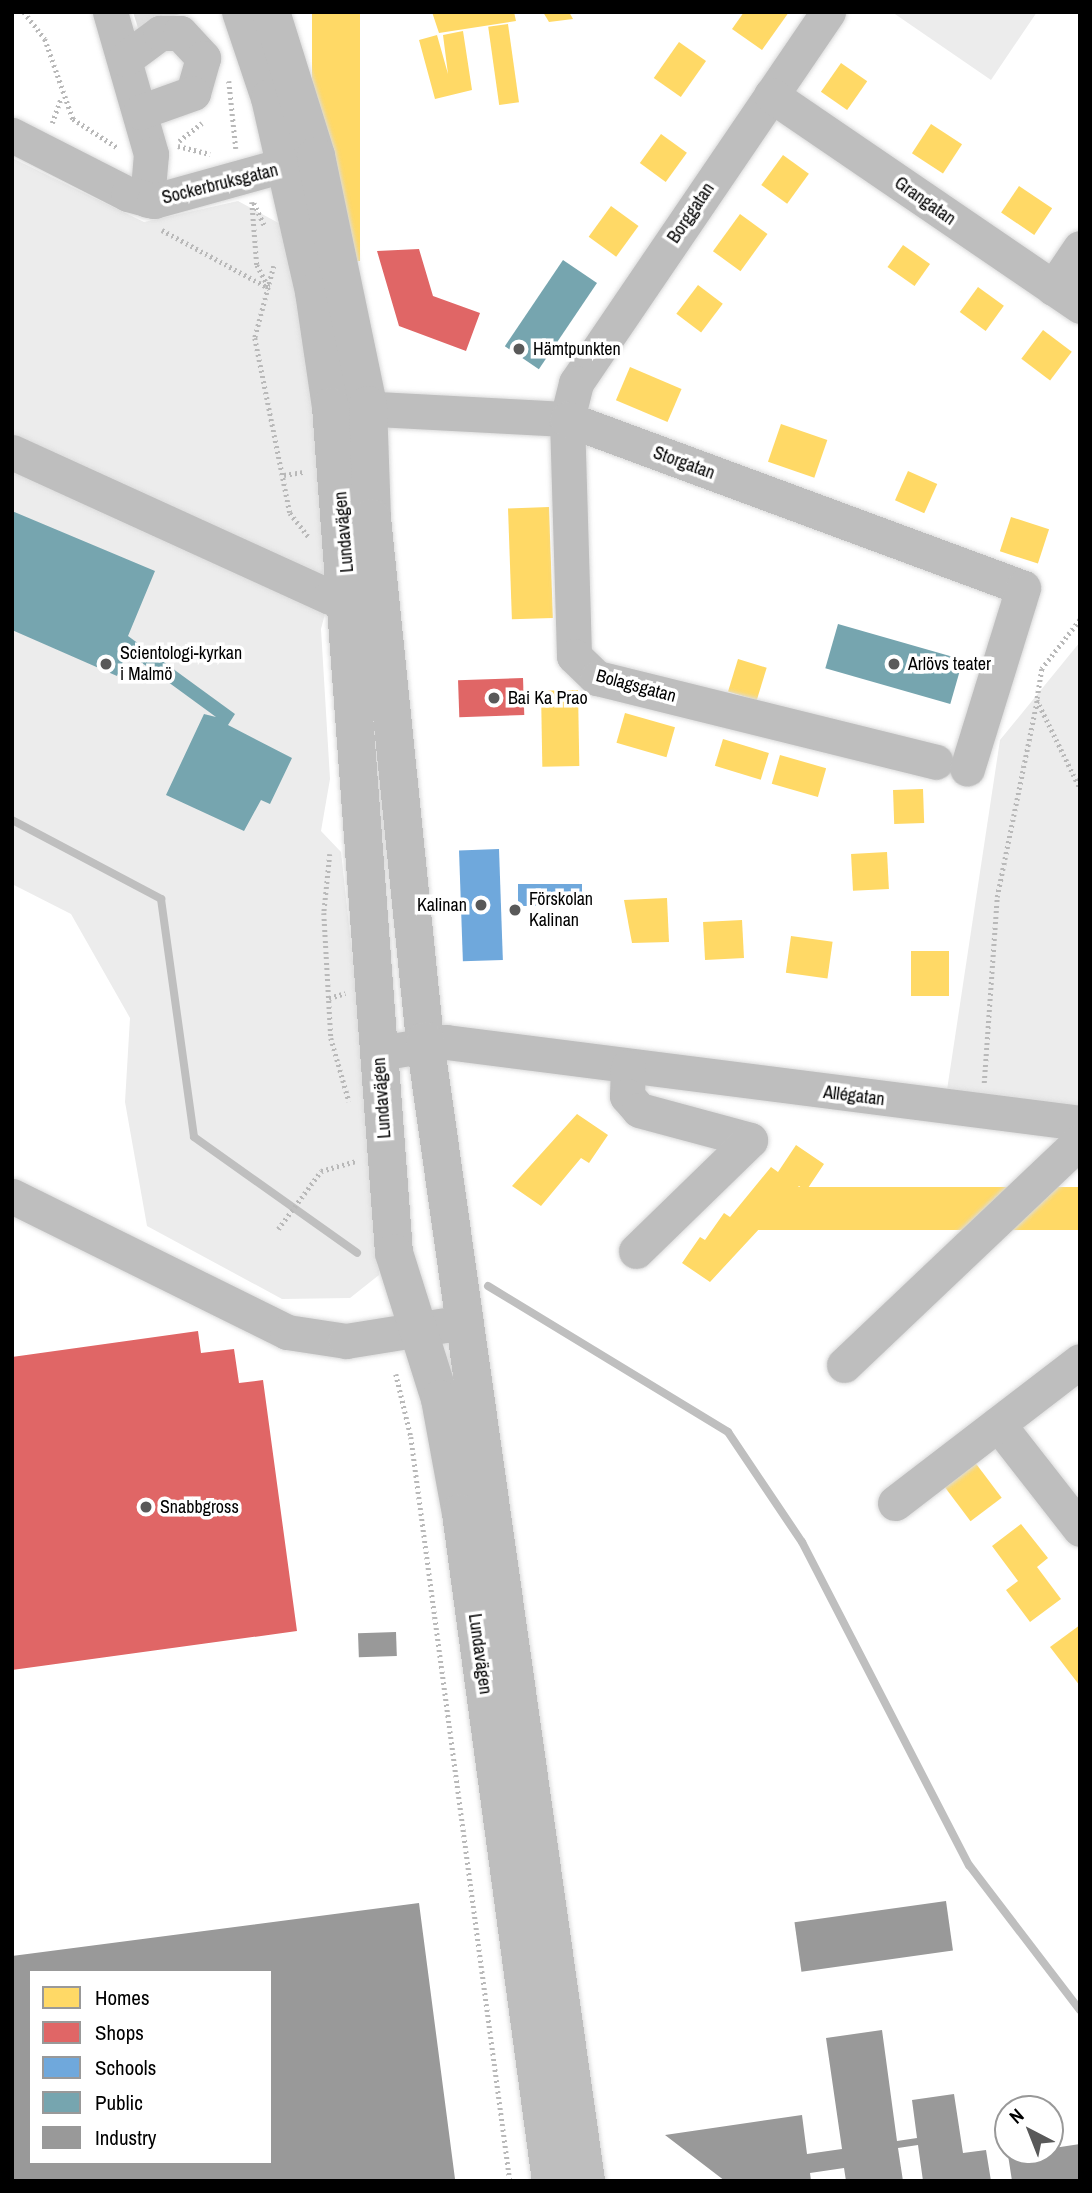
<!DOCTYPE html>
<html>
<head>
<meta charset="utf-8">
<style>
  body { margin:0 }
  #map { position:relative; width:1092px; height:2193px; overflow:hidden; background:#fff; font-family:"Archivo Narrow",sans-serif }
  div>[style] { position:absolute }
  .green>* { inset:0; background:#ececec }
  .homes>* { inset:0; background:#ffd966; transform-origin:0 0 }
  .shops>* { inset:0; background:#e06666; transform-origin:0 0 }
  .schools>* { inset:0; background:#6fa8dc; transform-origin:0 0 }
  .public>* { inset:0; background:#76a5af; transform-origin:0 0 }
  .industry>* { inset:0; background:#999; transform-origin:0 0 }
  .stream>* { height:8px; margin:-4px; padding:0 4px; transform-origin:4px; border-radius:4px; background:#bfbfbf }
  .building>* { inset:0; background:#dfdfdf }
  .path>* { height:4.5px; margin-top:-2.25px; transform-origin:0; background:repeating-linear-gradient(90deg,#b9b9b9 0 2px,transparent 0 5.5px) }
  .roads { filter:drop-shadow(0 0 2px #dbdbdb) drop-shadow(0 0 2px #dbdbdb) }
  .minor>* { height:35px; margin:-17.5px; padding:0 17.5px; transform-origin:17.5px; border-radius:17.5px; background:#bebebe }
  .major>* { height:38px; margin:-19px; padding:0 19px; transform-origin:19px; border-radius:19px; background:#bebebe }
  .dots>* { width:19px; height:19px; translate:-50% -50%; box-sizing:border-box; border:4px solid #fff; border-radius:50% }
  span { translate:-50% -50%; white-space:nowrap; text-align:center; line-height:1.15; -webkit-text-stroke:7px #fff; paint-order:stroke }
  .street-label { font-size:18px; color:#000 }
  .poi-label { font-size:18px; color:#000 }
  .left { translate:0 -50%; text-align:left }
  .right { translate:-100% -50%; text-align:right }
  .frame { position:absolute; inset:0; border:14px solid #000; pointer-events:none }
  .legend { position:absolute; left:28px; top:1969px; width:245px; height:196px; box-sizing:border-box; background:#fff; border:2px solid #999; margin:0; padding:9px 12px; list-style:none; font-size:21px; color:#000 }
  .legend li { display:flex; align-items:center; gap:14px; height:35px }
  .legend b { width:35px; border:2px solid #999 }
  .north { position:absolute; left:994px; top:2095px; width:70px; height:70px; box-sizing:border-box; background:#fff; border:2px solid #999; border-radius:50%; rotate:318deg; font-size:19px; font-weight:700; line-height:28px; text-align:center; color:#000 }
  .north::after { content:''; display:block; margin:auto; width:24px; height:32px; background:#595959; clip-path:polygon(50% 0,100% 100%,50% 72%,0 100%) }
</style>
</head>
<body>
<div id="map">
  <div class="green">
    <div style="clip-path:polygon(892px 12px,1037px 12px,991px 80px)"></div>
    <div style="clip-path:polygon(12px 158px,144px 222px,238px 201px,286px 227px,338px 564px,321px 629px,330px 779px,321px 831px,341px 852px,380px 1210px,379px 1275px,350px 1298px,282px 1299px,147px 1226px,125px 1102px,130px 1018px,71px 914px,12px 884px)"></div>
    <div style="clip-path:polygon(1080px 642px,1080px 1111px,947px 1090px,1000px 740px)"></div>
  </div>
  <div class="homes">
    <div style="left:312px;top:12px;width:48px;height:249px"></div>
    <div style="clip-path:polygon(432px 12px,514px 12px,516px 21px,439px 33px)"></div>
    <div style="clip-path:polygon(543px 12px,569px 12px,573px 19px,549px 22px)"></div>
    <div style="clip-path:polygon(744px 12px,789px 12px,762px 50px,732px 29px)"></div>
    <div style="left:508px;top:24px;width:79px;height:20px;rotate:82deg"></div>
    <div style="clip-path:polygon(463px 31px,472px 90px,435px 99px,419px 40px,437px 35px,448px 74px,443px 35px)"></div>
    <div style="left:679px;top:42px;width:33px;height:44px;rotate:35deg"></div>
    <div style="left:841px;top:63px;width:32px;height:35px;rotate:35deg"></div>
    <div style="left:931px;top:124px;width:37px;height:35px;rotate:33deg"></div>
    <div style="left:661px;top:134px;width:32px;height:36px;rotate:36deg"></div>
    <div style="left:783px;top:155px;width:32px;height:37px;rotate:36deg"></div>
    <div style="left:1019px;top:186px;width:40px;height:32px;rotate:34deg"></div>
    <div style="left:611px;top:206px;width:34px;height:38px;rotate:36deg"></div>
    <div style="left:740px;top:214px;width:34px;height:46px;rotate:36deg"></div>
    <div style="left:903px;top:245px;width:33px;height:27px;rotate:35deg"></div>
    <div style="left:698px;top:285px;width:31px;height:36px;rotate:37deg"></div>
    <div style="left:978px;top:287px;width:32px;height:31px;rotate:36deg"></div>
    <div style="left:1043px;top:330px;width:36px;height:36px;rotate:37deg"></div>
    <div style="left:630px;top:367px;width:56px;height:36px;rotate:23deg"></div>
    <div style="left:781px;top:424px;width:49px;height:40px;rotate:19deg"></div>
    <div style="left:908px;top:471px;width:32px;height:32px;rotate:24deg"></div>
    <div style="left:549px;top:507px;width:111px;height:41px;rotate:88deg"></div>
    <div style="left:1011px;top:517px;width:40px;height:36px;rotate:18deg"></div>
    <div style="left:738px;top:659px;width:30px;height:34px;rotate:17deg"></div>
    <div style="left:578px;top:690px;width:76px;height:37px;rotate:89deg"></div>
    <div style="left:625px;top:713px;width:52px;height:31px;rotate:16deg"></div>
    <div style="left:723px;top:739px;width:48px;height:28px;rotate:17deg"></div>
    <div style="left:780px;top:755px;width:48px;height:30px;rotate:16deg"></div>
    <div style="left:923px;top:789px;width:34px;height:30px;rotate:88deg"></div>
    <div style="left:887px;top:852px;width:37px;height:36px;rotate:87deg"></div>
    <div style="clip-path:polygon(667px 898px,669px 942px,632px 943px,624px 900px)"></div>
    <div style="left:742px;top:920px;width:38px;height:39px;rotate:87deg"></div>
    <div style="left:791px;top:936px;width:42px;height:37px;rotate:8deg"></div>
    <div style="left:911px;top:951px;width:38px;height:45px"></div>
    <div style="clip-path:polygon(577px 1114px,608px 1135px,589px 1163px,581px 1158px,541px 1206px,512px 1186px)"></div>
    <div style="clip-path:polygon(796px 1145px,824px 1164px,806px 1191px,799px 1186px,710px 1282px,682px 1263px,700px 1237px,705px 1240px,724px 1213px,730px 1217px,771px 1167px,778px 1172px)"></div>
    <div style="left:1080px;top:1187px;width:43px;height:322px;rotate:90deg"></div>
    <div style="left:974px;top:1461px;width:46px;height:39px;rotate:53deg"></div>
    <div style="clip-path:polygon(1021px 1524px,1048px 1558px,1037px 1567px,1061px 1599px,1030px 1622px,1006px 1590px,1018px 1581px,992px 1546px)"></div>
    <div style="clip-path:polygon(1080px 1625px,1080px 1686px,1050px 1647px)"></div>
  </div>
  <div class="shops">
    <div style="clip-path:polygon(419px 249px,433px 296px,480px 313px,466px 351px,399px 326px,377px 251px)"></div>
    <div style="left:523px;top:678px;width:37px;height:65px;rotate:88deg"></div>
    <div style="clip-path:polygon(198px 1331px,201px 1353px,234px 1349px,239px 1383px,263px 1380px,297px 1631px,12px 1670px,12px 1357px)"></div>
  </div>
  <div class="schools">
    <div style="left:499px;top:849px;width:111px;height:40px;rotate:88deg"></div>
    <div style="left:582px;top:884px;width:22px;height:64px;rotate:90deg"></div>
  </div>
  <div class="public">
    <div style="left:563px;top:260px;width:41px;height:104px;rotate:34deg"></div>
    <div style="clip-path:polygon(12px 511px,155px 571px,128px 636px,235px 714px,228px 725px,292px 758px,270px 804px,261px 800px,244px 831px,166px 795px,204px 714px,216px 717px,127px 652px,117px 676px,12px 630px)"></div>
    <div style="left:838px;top:624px;width:130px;height:46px;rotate:16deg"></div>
  </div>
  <div class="industry">
    <div style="left:396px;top:1632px;width:24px;height:38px;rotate:88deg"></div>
    <div style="left:946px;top:1901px;width:50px;height:153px;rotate:82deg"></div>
    <div style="clip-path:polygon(evenodd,419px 1903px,455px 2179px,12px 2181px,12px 1956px,419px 1903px,30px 1971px,271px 1971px,271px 2163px,30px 2163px,30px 1971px)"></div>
    <div style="clip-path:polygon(882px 2030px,897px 2141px,917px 2138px,912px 2100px,954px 2094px,963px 2153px,986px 2150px,991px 2181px,923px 2181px,918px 2145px,898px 2148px,903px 2181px,846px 2181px,844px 2168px,810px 2173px,811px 2181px,725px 2181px,665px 2135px,802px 2115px,807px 2154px,842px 2149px,826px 2038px)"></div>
    <div style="clip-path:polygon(1080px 2144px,1080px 2181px,1012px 2181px,1008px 2155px)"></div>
  </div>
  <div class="stream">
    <div style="left:12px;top:820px;width:169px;rotate:27.9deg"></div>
    <div style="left:161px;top:899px;width:240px;rotate:82.1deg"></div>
    <div style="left:194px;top:1137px;width:200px;rotate:35.4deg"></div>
    <div style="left:488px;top:1286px;width:281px;rotate:31.3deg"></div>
    <div style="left:728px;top:1432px;width:133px;rotate:56.1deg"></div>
    <div style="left:802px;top:1542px;width:364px;rotate:62.7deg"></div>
    <div style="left:969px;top:1865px;width:183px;rotate:52.6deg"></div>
  </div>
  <div class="building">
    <div style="clip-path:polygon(133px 12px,183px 12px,183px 13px,138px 28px)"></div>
  </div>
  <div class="path">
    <div style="left:24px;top:12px;width:34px;rotate:52deg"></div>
    <div style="left:45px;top:39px;width:85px;rotate:70.7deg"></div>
    <div style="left:73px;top:119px;width:54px;rotate:32.8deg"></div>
    <div style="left:229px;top:81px;width:68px;rotate:84.1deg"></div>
    <div style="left:52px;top:123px;width:27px;rotate:-70deg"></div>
    <div style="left:179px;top:141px;width:29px;rotate:-38deg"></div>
    <div style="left:178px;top:146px;width:33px;rotate:14deg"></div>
    <div style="left:252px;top:202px;width:63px;rotate:85.5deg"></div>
    <div style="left:257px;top:265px;width:26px;rotate:62deg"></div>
    <div style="left:254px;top:203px;width:26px;rotate:65deg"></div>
    <div style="left:162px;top:230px;width:122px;rotate:28.5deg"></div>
    <div style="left:274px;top:266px;width:74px;rotate:104.8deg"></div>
    <div style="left:255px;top:338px;width:178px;rotate:78.7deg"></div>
    <div style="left:290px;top:513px;width:31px;rotate:52deg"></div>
    <div style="left:284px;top:475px;width:20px;rotate:-9deg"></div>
    <div style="left:1080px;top:620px;width:62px;rotate:127.8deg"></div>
    <div style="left:1042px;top:669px;width:31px;rotate:99deg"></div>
    <div style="left:1037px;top:700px;width:98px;rotate:64deg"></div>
    <div style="left:330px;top:854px;width:59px;rotate:95.8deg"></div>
    <div style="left:324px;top:913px;width:125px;rotate:86.8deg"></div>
    <div style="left:331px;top:1038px;width:66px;rotate:74.1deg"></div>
    <div style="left:329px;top:998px;width:17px;rotate:-17deg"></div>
    <div style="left:984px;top:1083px;width:186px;rotate:-86deg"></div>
    <div style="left:997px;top:897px;width:201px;rotate:-78.5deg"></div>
    <div style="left:278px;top:1229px;width:72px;rotate:-53.4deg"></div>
    <div style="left:321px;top:1171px;width:37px;rotate:-16deg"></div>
    <div style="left:396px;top:1374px;width:65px;rotate:76.6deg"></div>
    <div style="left:411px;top:1437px;width:751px;rotate:82.42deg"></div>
  </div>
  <div class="roads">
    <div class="minor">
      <div style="left:110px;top:12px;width:148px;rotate:73.9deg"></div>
      <div style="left:151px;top:154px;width:46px;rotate:95deg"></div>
      <div style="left:828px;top:12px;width:448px;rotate:124.2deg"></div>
      <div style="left:576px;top:383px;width:37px;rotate:104deg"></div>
      <div style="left:567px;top:419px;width:237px;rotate:88.3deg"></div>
      <div style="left:574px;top:656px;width:32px;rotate:44deg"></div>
      <div style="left:597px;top:678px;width:349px;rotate:13.9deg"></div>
      <div style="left:125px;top:59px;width:44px;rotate:-36.6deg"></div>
      <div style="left:160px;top:33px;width:20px"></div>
      <div style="left:180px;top:33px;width:34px;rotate:47deg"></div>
      <div style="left:203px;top:58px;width:36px;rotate:106deg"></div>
      <div style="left:193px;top:93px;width:56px;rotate:160.3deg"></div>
      <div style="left:771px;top:95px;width:374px;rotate:34.3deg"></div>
      <div style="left:12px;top:135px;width:130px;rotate:27deg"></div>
      <div style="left:128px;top:194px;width:27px;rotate:15deg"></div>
      <div style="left:154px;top:201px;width:165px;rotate:-15.5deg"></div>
      <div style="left:1053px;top:288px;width:48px;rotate:-56deg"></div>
      <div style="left:338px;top:407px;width:229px;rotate:3deg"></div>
      <div style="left:567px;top:419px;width:486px;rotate:20.3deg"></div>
      <div style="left:1023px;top:588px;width:189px;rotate:107.2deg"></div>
      <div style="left:12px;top:452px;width:349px;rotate:24.5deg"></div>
      <div style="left:330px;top:597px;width:20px;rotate:11deg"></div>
      <div style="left:379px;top:1053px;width:68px;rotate:-9.3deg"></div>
      <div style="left:446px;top:1042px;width:639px;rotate:7.28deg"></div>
      <div style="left:628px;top:1067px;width:29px;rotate:92deg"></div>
      <div style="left:627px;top:1096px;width:18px;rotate:49deg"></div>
      <div style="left:639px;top:1110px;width:115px;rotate:15.1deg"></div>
      <div style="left:12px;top:1196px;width:307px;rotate:26.3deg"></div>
      <div style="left:287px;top:1332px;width:60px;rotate:8.7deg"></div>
      <div style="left:346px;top:1341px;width:121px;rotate:-9.1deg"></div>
      <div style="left:636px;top:1251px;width:159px;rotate:-44.2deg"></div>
      <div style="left:844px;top:1365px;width:325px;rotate:-43.5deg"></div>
      <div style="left:998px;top:1424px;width:133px;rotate:52deg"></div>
      <div style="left:895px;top:1503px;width:233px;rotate:-37.5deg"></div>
    </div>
    <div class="major">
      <div style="left:241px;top:12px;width:91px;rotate:71.4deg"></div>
      <div style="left:270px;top:98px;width:199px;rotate:77.2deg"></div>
      <div style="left:314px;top:292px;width:116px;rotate:81.6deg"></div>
      <div style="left:331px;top:407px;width:848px;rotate:85.74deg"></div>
      <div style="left:394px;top:1253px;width:153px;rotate:72.5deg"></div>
      <div style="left:440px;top:1399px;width:116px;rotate:79.6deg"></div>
      <div style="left:461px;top:1513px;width:674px;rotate:82.33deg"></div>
      <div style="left:271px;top:12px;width:151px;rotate:72.6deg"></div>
      <div style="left:316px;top:156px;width:254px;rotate:78.2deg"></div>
      <div style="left:368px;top:405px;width:113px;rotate:88deg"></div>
      <div style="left:372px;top:518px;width:526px;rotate:84.21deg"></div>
      <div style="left:425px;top:1041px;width:1151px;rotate:81.96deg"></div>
    </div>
  </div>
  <div class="dots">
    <div style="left:519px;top:349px;background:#595959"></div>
    <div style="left:106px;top:664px;background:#595959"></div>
    <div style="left:894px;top:664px;background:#595959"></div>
    <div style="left:494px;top:698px;background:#595959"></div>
    <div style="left:481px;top:905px;background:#595959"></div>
    <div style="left:515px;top:910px;background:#595959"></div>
    <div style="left:146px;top:1507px;background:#595959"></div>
  </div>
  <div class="street-label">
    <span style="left:220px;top:184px;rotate:-14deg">Sockerbruksgatan</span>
    <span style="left:925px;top:201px;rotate:35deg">Grangatan</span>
    <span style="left:691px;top:213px;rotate:-56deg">Borggatan</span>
    <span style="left:684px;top:463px;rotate:20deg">Storgatan</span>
    <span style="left:344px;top:532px;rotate:-95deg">Lundavägen</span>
    <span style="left:636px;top:686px;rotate:15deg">Bolagsgatan</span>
    <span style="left:854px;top:1096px;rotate:7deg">Allégatan</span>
    <span style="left:382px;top:1098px;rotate:-94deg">Lundavägen</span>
    <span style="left:480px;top:1654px;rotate:82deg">Lundavägen</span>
  </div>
  <div class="poi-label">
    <span class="left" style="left:533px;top:349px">Hämtpunkten</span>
    <span class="left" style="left:120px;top:664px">Scientologi-kyrkan<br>i Malmö</span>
    <span class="left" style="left:908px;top:664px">Arlövs teater</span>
    <span class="left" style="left:508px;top:698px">Bai Ka Prao</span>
    <span class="left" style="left:529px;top:910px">Förskolan<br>Kalinan</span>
    <span class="right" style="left:467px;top:905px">Kalinan</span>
    <span class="left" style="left:160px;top:1507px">Snabbgross</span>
  </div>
  <div class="frame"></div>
  <ul class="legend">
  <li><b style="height:19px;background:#ffd966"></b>Homes</li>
  <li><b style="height:19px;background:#e06666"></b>Shops</li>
  <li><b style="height:19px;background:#6fa8dc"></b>Schools</li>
  <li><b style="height:19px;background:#76a5af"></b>Public</li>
  <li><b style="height:19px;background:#999"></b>Industry</li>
  </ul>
  <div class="north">N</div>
</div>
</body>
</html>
